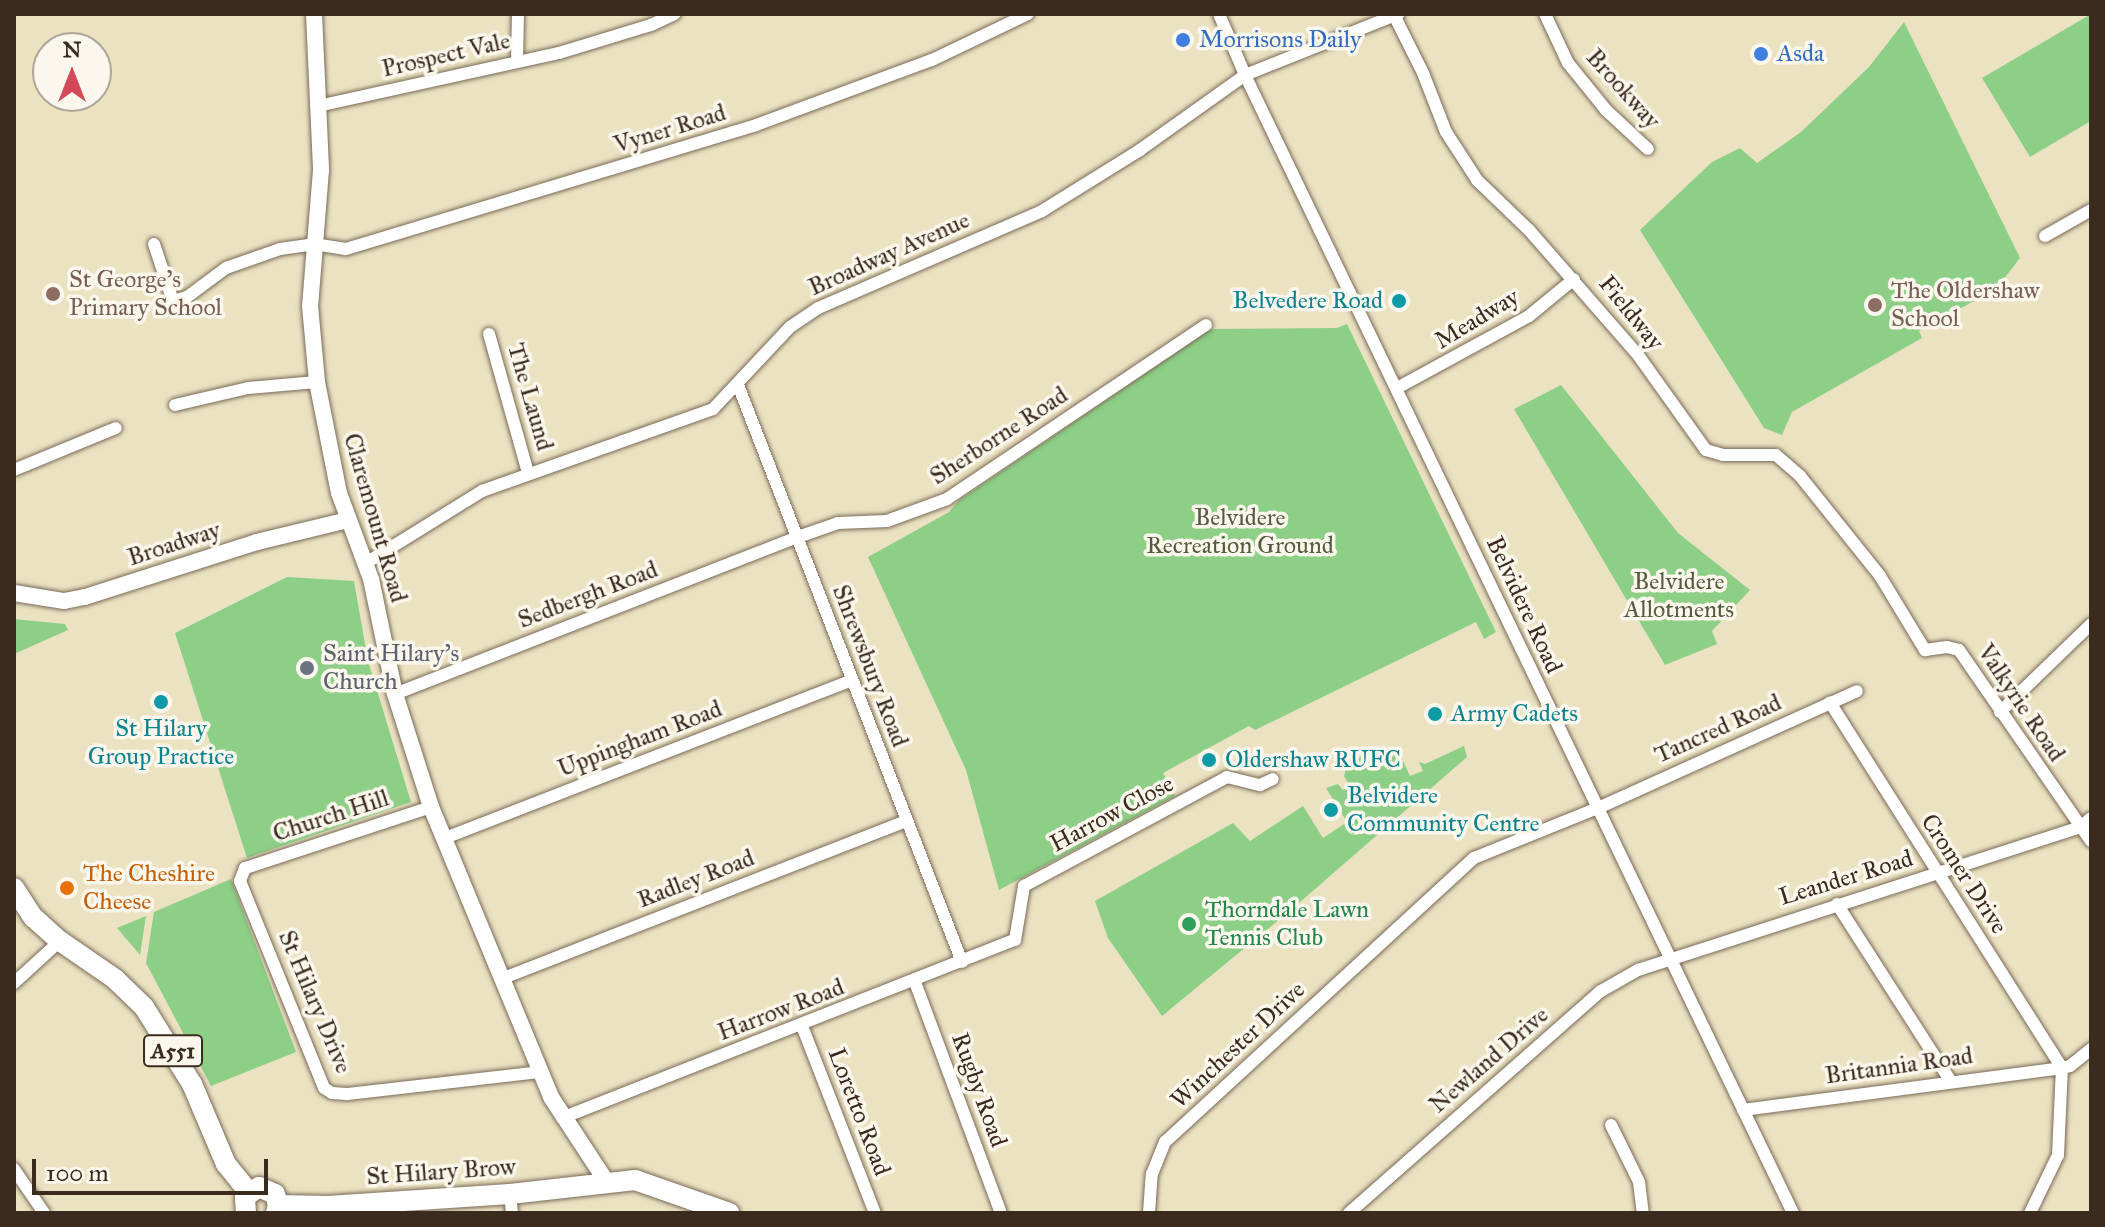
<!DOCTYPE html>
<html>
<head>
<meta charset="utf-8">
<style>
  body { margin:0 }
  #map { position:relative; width:2105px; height:1227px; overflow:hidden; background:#ebe2c2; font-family:"IM FELL Great Primer",serif }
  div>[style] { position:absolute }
  .green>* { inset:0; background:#8dcf87 }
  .roads { filter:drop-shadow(0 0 2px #796a57) drop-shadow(0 0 2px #796a57) }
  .minor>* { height:12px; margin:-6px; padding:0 6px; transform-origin:6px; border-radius:6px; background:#fff }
  .tertiary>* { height:16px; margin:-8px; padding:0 8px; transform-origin:8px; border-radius:8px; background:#fff }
  .primary>* { height:20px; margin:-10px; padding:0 10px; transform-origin:10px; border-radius:10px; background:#fff }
  .dots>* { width:22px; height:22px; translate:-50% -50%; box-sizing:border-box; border:4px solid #fbf7ec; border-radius:50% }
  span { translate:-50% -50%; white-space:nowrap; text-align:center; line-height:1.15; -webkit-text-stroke:7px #fbf7ec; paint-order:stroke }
  .shield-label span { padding:2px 6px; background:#fbf7ec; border:2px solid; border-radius:6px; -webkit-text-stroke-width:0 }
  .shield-label { font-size:22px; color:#3b2a1e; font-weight:700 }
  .shop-label { font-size:24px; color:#366cbe }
  .left { translate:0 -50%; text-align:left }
  .street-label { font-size:24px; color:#3b2a1e }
  .education-label { font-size:24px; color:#785e54 }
  .culture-label { font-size:24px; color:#0d838f }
  .right { translate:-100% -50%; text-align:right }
  .park-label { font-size:24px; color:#545c3e }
  .worship-label { font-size:24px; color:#5b616d }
  .food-label { font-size:24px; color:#c56008 }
  .leisure-label { font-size:24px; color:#27864d }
  .frame { position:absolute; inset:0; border:16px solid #3b2a1e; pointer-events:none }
  .north { position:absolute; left:32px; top:32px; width:80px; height:80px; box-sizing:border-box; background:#fbf7ec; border:2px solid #aea59a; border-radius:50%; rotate:0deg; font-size:22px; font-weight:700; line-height:32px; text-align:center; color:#3b2a1e }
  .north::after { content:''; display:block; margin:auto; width:28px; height:36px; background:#d1495b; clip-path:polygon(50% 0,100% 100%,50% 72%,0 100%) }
  .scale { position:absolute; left:32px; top:1159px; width:236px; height:36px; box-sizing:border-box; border:4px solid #3b2a1e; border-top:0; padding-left:10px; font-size:24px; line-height:28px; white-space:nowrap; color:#3b2a1e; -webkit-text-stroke:6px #fbf7ec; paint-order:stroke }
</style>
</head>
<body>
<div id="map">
  <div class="green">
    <div style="clip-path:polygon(2091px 14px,2091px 121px,2030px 157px,1982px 78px)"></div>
    <div style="clip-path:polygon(1904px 22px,2020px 258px,1996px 289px,1919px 331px,1922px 338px,1792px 412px,1782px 435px,1764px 428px,1640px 230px,1712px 162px,1740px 148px,1757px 163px,1801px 132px,1869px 67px)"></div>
    <div style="clip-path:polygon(1347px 324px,1496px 632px,1484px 639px,1476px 622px,1255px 730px,1249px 726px,1163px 773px,1175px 796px,999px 890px,966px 770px,868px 557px,949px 512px,958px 501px,1210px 329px,1337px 328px)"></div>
    <div style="clip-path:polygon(1561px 385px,1678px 533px,1750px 590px,1712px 631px,1717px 644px,1665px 665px,1514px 409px)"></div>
    <div style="clip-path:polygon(287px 577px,354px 581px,368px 661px,411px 802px,247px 858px,175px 633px)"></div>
    <div style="clip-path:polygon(14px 619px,65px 624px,68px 630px,14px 654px)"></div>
    <div style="clip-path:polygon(1464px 746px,1467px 757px,1292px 909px,1162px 1016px,1108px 938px,1095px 901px,1233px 823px,1250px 841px,1303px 806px,1323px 838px,1347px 822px,1326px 788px,1338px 784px,1343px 790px,1350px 786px,1344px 776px,1347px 765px,1368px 752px,1379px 765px,1399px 752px,1410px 776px,1423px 771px,1419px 762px,1425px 764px)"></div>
    <div style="clip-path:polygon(231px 879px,296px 1052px,211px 1086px,146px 963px,154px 912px)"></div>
    <div style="clip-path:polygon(146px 916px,140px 955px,117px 928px)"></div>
  </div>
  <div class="roads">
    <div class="minor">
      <div style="left:1219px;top:14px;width:66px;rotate:66.9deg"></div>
      <div style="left:1245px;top:75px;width:1263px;rotate:64.29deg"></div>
      <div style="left:1545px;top:14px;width:54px;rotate:64.9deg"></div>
      <div style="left:1568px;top:63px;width:60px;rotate:51deg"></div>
      <div style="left:1606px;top:110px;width:57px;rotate:42.9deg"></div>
      <div style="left:1395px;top:17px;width:63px;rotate:63.4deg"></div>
      <div style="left:1423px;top:73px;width:63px;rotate:68.7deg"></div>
      <div style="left:1446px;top:132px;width:57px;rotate:57.1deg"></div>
      <div style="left:1477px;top:180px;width:72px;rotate:43.9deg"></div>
      <div style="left:1529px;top:230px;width:166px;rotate:48.9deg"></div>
      <div style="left:1638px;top:355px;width:117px;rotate:54.4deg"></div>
      <div style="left:1706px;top:450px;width:18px;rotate:16deg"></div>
      <div style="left:1723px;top:455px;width:53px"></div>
      <div style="left:1776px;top:455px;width:32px;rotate:41deg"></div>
      <div style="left:1800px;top:476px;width:128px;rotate:51.3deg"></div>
      <div style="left:1880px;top:576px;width:87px;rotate:58.7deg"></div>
      <div style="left:1925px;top:650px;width:22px;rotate:-8deg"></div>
      <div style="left:1947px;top:647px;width:12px;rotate:14deg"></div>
      <div style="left:1959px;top:650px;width:232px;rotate:55.4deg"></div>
      <div style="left:517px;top:61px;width:47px;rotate:-88.8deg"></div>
      <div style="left:318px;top:106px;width:247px;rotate:-12.4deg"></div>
      <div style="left:559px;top:53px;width:96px;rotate:-16.9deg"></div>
      <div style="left:651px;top:25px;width:26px;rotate:-25deg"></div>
      <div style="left:2045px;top:236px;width:53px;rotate:-29.5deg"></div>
      <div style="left:154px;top:244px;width:60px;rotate:71.6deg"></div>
      <div style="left:173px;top:301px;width:15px;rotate:-16deg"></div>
      <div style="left:187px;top:297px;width:49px;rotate:-36.6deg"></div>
      <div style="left:226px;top:268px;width:57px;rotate:-19.4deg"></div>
      <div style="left:280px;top:249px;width:34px;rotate:-8deg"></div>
      <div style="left:314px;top:244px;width:32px;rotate:9deg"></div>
      <div style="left:346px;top:249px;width:428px;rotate:-16.8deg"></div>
      <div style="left:756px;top:125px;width:188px;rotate:-20.3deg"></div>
      <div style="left:932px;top:60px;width:106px;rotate:-25.6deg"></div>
      <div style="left:489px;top:334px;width:144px;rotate:74.3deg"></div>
      <div style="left:738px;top:385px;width:619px;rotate:68.78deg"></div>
      <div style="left:1397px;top:388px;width:150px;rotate:-28.6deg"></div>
      <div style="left:1529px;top:316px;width:58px;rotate:-39.4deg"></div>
      <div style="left:175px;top:405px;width:75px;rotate:-13.1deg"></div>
      <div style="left:248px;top:388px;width:69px;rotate:-5deg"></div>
      <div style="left:14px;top:470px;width:110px;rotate:-22.4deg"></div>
      <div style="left:366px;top:563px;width:137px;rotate:-31.8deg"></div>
      <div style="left:482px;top:491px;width:245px;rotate:-19.5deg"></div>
      <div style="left:713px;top:409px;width:112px;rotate:-46.8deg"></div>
      <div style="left:790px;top:327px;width:34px;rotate:-34deg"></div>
      <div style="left:818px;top:308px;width:244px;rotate:-23.4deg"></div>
      <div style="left:1042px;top:211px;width:115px;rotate:-31.9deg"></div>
      <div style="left:1140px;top:150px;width:129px;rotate:-35.5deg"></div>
      <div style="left:1245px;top:75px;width:165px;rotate:-21.7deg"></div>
      <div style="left:395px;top:694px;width:433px;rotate:-21.3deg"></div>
      <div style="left:798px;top:537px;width:42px;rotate:-19.3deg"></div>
      <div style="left:838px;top:523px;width:49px;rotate:-2.3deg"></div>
      <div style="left:887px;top:521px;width:64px;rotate:-20.1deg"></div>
      <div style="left:947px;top:499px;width:312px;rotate:-33.9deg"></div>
      <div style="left:2000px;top:712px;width:127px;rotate:-44deg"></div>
      <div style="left:431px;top:807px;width:196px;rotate:161.8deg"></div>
      <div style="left:245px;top:868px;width:14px;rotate:111deg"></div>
      <div style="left:240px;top:881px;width:223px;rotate:67.9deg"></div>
      <div style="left:324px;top:1088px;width:9px;rotate:32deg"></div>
      <div style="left:332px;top:1093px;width:15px;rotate:4deg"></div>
      <div style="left:347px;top:1094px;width:194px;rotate:-6.5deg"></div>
      <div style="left:445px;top:838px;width:437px;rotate:-21.2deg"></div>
      <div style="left:1837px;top:904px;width:209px;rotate:57.3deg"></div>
      <div style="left:501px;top:979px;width:436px;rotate:-21.3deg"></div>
      <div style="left:915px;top:982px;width:246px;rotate:69.6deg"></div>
      <div style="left:14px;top:983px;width:62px;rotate:-42.4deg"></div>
      <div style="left:802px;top:1026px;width:201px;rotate:68.7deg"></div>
      <div style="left:1743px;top:1110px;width:322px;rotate:-7.5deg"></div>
      <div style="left:2062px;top:1068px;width:433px;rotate:-122.4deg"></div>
      <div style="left:562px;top:1118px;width:487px;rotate:-21.5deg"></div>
      <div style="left:1015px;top:940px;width:55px;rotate:-80.5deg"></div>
      <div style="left:1024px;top:886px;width:230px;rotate:-28.2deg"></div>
      <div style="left:1227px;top:777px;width:34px;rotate:14deg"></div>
      <div style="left:1260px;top:785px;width:14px;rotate:-25deg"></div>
      <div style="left:1611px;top:1125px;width:64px;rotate:63.8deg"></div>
      <div style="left:1639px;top:1182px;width:31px;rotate:83deg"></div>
      <div style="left:14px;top:1169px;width:53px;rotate:55.7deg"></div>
      <div style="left:510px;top:1194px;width:19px;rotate:84deg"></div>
      <div style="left:1149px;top:1213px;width:39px;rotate:-86deg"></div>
      <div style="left:1152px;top:1174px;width:35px;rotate:-68deg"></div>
      <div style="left:1165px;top:1142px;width:420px;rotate:-42.6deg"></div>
      <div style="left:1474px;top:858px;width:134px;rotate:-22deg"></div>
      <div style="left:1598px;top:808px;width:284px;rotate:-24.3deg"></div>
      <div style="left:1349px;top:1213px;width:336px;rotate:-41.4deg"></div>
      <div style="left:1601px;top:991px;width:43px;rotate:-29.6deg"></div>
      <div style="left:1638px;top:970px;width:466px;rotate:-17.9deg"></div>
      <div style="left:2081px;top:827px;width:13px;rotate:-42deg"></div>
      <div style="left:2030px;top:1213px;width:64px;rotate:-64.2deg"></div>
      <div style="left:2058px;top:1155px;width:87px;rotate:-87.4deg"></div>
      <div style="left:2062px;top:1068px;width:8px;rotate:-14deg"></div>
      <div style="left:2070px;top:1066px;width:27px;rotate:-39deg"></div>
    </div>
    <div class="tertiary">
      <div style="left:314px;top:14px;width:156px;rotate:87.4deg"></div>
      <div style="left:321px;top:170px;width:136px;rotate:94.6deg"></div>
      <div style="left:310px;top:306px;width:76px;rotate:84.7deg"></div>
      <div style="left:317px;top:382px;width:113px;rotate:78.8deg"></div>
      <div style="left:339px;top:493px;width:92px;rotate:69.6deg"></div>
      <div style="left:371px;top:579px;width:117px;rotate:78.2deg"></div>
      <div style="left:395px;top:694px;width:119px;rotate:72.3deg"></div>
      <div style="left:431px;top:807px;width:314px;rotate:67.5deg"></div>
      <div style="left:551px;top:1097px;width:100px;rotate:56.8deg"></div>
      <div style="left:14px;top:593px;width:51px;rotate:9.1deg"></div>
      <div style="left:64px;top:601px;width:21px;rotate:-11deg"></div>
      <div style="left:85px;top:597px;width:181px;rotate:-17.7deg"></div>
      <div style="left:257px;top:542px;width:94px;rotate:-13.6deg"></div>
    </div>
    <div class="primary">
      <div style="left:14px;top:888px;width:35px;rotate:57deg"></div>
      <div style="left:33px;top:917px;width:36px;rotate:42deg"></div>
      <div style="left:60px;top:941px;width:67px;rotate:34.6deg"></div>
      <div style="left:115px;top:979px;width:40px;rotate:44deg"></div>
      <div style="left:144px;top:1007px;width:91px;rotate:58.1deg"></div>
      <div style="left:192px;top:1084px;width:87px;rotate:67deg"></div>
      <div style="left:226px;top:1164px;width:36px;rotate:51deg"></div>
      <div style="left:278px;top:1205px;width:50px;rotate:1.1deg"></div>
      <div style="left:328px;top:1206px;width:182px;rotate:-3.8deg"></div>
      <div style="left:510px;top:1194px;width:126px;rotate:-6.4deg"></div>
      <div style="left:635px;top:1180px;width:100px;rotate:19.3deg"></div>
      <div style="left:246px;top:1213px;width:16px;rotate:-94deg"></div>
      <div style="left:245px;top:1197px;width:17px;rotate:-36deg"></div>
      <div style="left:259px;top:1187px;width:17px;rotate:24deg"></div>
      <div style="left:275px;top:1194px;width:11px;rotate:75deg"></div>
      <div style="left:278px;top:1205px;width:8px;rotate:104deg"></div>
    </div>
  </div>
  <div class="dots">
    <div style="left:1183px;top:40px;background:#3f7fe0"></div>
    <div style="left:1761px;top:54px;background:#3f7fe0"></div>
    <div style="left:53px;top:294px;background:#8d6e63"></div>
    <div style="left:1399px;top:301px;background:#0f9aa8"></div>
    <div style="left:1875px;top:305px;background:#8d6e63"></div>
    <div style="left:307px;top:668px;background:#6b7280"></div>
    <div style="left:161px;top:702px;background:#0f9aa8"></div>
    <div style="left:1435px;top:714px;background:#0f9aa8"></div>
    <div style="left:1209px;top:760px;background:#0f9aa8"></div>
    <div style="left:1331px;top:810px;background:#0f9aa8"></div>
    <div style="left:67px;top:888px;background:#e8710a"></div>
    <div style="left:1189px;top:924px;background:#2e9e5b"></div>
  </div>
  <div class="shield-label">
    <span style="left:173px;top:1051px">A551</span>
  </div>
  <div class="shop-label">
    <span class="left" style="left:1199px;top:40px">Morrisons Daily</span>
    <span class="left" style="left:1777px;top:54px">Asda</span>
  </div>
  <div class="street-label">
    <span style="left:446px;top:55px;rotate:-13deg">Prospect Vale</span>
    <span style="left:1623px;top:89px;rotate:48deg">Brookway</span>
    <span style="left:670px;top:129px;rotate:-17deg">Vyner Road</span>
    <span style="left:889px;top:254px;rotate:-24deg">Broadway Avenue</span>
    <span style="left:1631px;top:313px;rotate:51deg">Fieldway</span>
    <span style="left:1477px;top:319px;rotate:-31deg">Meadway</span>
    <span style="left:530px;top:397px;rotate:74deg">The Laund</span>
    <span style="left:999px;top:436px;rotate:-33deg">Sherborne Road</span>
    <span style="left:375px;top:518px;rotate:74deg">Claremount Road</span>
    <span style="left:174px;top:544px;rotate:-18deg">Broadway</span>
    <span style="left:588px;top:595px;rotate:-21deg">Sedbergh Road</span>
    <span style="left:1524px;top:605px;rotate:65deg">Belvidere Road</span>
    <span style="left:870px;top:666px;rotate:69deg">Shrewsbury Road</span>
    <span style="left:2021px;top:703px;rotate:56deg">Valkyrie Road</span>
    <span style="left:1718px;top:729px;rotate:-24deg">Tancred Road</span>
    <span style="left:640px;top:739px;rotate:-21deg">Uppingham Road</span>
    <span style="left:1112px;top:814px;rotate:-28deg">Harrow Close</span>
    <span style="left:331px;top:816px;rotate:-18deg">Church Hill</span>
    <span style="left:1964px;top:874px;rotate:57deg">Cromer Drive</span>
    <span style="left:1846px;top:878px;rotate:-17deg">Leander Road</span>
    <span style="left:696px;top:879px;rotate:-21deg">Radley Road</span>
    <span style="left:315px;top:1002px;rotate:67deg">St Hilary Drive</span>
    <span style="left:781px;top:1010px;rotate:-21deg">Harrow Road</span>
    <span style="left:1238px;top:1045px;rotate:-43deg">Winchester Drive</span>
    <span style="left:1489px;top:1060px;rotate:-41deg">Newland Drive</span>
    <span style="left:1899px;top:1066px;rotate:-8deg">Britannia Road</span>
    <span style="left:979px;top:1090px;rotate:70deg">Rugby Road</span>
    <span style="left:859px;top:1112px;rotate:69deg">Loretto Road</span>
    <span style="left:441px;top:1172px;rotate:-4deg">St Hilary Brow</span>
  </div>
  <div class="education-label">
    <span class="left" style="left:69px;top:294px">St George's<br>Primary School</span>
    <span class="left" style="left:1891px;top:305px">The Oldershaw<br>School</span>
  </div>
  <div class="culture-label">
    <span class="right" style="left:1383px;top:301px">Belvedere Road</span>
    <span class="left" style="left:1451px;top:714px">Army Cadets</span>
    <span style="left:161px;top:743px">St Hilary<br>Group Practice</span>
    <span class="left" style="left:1225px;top:760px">Oldershaw RUFC</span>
    <span class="left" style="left:1347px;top:810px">Belvidere<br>Community Centre</span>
  </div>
  <div class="park-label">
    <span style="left:1240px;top:532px">Belvidere<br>Recreation Ground</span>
    <span style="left:1679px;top:596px">Belvidere<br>Allotments</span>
  </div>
  <div class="worship-label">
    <span class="left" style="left:323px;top:668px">Saint Hilary's<br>Church</span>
  </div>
  <div class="food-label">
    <span class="left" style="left:83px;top:888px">The Cheshire<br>Cheese</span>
  </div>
  <div class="leisure-label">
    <span class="left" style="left:1205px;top:924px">Thorndale Lawn<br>Tennis Club</span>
  </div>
  <div class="frame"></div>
  <div class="north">N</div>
  <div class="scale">100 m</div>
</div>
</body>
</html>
